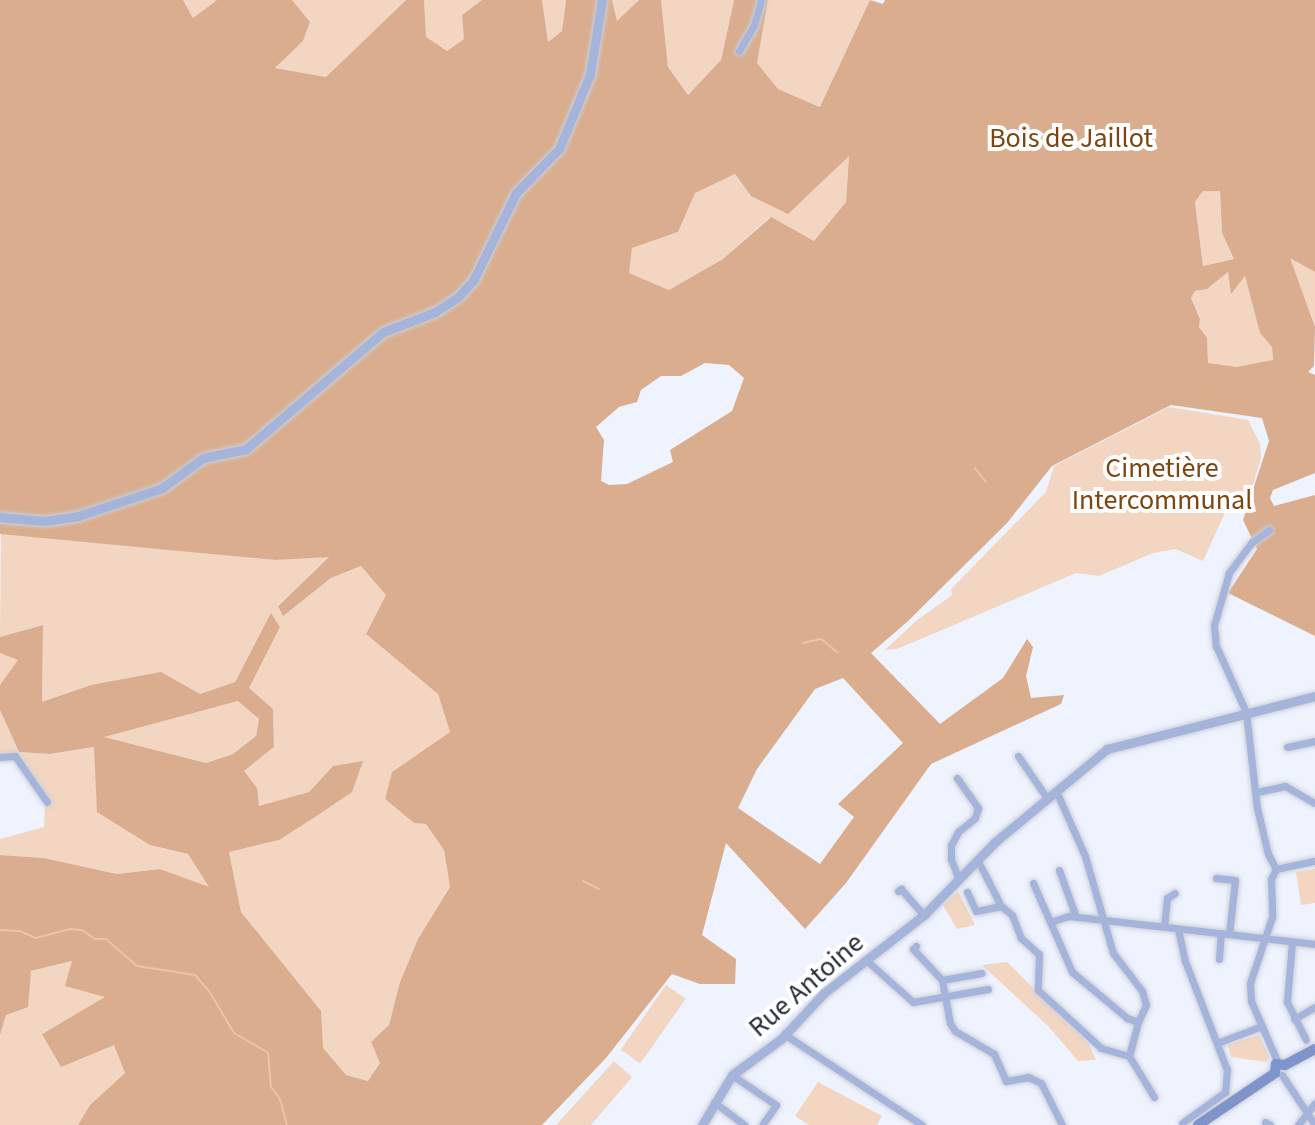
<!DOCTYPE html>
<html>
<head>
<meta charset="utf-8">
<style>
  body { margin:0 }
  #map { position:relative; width:1315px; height:1125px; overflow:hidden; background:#eef3fe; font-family:"Source Sans 3",sans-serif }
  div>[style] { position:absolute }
  .green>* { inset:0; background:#f2d6c1; transform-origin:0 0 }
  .forest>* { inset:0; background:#d9ad8d }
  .stream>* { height:2px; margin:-1px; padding:0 1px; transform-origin:1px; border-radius:1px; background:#efc2a1 }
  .roads { filter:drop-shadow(0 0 2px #cbcfda) drop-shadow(0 0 2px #cbcfda) }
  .minor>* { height:7px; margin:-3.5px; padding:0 3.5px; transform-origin:3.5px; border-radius:3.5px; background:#a5b4da }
  .tertiary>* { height:9px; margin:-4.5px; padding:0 4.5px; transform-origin:4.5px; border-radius:4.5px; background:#a5b4da }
  .secondary>* { height:10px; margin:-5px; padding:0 5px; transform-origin:5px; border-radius:5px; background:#8094cc }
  span { translate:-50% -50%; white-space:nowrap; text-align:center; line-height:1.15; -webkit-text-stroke:8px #fff; paint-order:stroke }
  .park-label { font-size:28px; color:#7b4410 }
  .street-label { font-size:28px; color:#292d38 }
</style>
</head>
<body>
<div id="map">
  <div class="green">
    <div style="clip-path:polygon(183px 0,217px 0,193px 18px)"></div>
    <div style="clip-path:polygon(292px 0,406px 0,326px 77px,275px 68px,303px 41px,310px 22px)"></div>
    <div style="clip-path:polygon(424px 0,482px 0,462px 15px,464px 39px,447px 51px,426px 38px)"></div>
    <div style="clip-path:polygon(542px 0,566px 0,562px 31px,548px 42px)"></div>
    <div style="clip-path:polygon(612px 0,639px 0,617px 22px)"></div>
    <div style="clip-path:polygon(661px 0,734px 0,721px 60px,688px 95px,668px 67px)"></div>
    <div style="clip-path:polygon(768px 0,870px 0,821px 107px,778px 89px,757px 63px)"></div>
    <div style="clip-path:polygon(849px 155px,846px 202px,814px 241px,770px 217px,723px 259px,669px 290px,629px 273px,632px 248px,678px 232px,694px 193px,735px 174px,751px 196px)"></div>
    <div style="clip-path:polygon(1203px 191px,1220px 191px,1222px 233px,1234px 259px,1203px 266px,1195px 202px)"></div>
    <div style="clip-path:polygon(1289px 256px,1315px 272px,1315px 327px)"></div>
    <div style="clip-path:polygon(1228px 272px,1231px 293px,1245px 275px,1260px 333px,1272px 347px,1273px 361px,1236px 367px,1217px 367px,1208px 363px,1207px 339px,1199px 327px,1200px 318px,1191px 298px,1195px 291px,1207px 289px)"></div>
    <div style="clip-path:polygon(1169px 407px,1248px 420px,1260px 444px,1261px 458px,1245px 512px,1228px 506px,1203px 561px,1176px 549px,1153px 553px,1099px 576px,1076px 573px,897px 649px,885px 650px,916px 621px,952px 595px,951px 589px,1046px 492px,1054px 466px)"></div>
    <div style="clip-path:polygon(1px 533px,274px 560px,330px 556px,278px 605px,283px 615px,331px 578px,361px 566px,387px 595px,366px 634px,438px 694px,450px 732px,392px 772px,385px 799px,414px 823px,426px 824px,444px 850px,450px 887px,418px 939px,400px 982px,389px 1025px,371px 1042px,380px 1063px,368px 1081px,346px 1075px,322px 1048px,320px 1011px,241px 912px,229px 852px,279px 840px,363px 762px,333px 766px,309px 792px,259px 807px,256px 788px,244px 771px,274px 747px,273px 709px,248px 689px,280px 627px,271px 614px,235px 682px,200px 694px,91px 685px,42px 703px,43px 625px,0 637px)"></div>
    <div style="clip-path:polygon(0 653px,19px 660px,0 685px)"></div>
    <div style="clip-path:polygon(238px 701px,259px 719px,256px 736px,233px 754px,206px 763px,102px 737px)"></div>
    <div style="clip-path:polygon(0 710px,19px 752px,50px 754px,95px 747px,150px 845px,188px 854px,210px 888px,160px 869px,117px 874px,44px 858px,0 855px,0 839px,44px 827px,45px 805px,11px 755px,0 754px)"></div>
    <div style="clip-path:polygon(1315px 869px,1315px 903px,1301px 905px,1296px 872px)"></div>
    <div style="clip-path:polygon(958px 891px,975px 925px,957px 929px,943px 905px)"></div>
    <div style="clip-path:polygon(73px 961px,106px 997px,43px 1033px,115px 1044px,125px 1073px,90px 1105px,78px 1125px,0 1125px,0 1035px,6px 1015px,31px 971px)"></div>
    <div style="clip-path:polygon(1007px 962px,1088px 1043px,1096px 1060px,1078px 1061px,1049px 1027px,982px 965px)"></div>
    <div style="left:666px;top:985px;width:24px;height:79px;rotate:35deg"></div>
    <div style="clip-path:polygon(1259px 1035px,1269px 1057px,1267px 1062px,1231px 1057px,1228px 1045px)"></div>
    <div style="clip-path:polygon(614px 1061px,632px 1077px,591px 1125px,556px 1125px)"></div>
    <div style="clip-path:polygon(818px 1082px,882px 1116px,877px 1125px,809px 1125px,795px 1116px)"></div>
  </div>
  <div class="forest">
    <div style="clip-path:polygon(evenodd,0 0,183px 0,193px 18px,217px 0,292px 0,310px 22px,303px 41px,275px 68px,326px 77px,406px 0,424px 0,426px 37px,447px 51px,464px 39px,462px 15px,482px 0,542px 0,548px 42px,562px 31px,566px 0,612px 0,617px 21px,639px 0,661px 0,668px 67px,688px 95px,721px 60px,734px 0,768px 0,757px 63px,778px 89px,820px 107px,870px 0,883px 4px,885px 0,1315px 0,1315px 272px,1290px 258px,1315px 327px,1314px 366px,1308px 372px,1315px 375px,1315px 473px,1273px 490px,1270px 498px,1274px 506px,1315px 495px,1315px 636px,1228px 593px,1257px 549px,1243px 520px,1269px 441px,1262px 418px,1171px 405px,1052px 466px,1007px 523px,907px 622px,871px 653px,940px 724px,1003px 678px,1027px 639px,1033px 647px,1026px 676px,1031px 698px,1064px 695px,1061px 704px,931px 764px,846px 883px,805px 929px,726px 843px,702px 935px,736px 959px,735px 984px,700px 984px,672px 974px,606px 1058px,542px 1125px,78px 1125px,90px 1105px,125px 1073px,114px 1045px,61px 1067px,42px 1034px,105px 997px,65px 986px,72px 961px,31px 971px,28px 1007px,6px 1015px,0 1035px,0 855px,44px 858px,117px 874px,160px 869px,209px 887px,188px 854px,150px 845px,97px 812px,94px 747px,50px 754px,19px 752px,0 710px,0 685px,18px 660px,0 653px,0 637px,43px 625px,42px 702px,91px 685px,161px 672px,200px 694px,235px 682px,271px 613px,280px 627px,249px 688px,273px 709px,274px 747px,244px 771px,257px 788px,259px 806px,309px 792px,333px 766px,363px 761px,352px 792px,318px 815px,279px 840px,229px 852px,241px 912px,321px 1011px,323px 1048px,346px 1075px,368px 1081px,380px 1063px,371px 1042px,389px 1025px,400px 982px,418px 939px,450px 887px,444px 850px,426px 824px,414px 823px,385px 799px,392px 772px,450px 732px,438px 694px,366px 634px,386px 595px,361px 566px,331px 578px,283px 616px,278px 606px,329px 557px,275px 560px,0 534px,0 0,849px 156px,846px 202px,814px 241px,771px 217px,723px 259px,669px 290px,629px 273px,632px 248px,678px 232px,695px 193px,735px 174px,751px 196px,788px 214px,849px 156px,0 0,1203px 191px,1220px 191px,1222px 233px,1234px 259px,1203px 266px,1195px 202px,1203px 191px,0 0,1228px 272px,1231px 294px,1245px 276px,1260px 333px,1272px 347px,1273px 360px,1236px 367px,1208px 363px,1207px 338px,1199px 327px,1200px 319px,1191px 298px,1195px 291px,1207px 289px,1228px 272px,0 0,705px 363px,729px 365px,744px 378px,732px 411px,670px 450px,673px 462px,627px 484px,609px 485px,601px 481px,604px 440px,596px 427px,619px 407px,637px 402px,641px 390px,661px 376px,681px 376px,705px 363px,0 0,843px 678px,903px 743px,838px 804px,854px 817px,820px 864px,738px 808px,757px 769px,815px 689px,843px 678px,0 0,238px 701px,259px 719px,256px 736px,233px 754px,206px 763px,104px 737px,238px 701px)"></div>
  </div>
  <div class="stream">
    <div style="left:975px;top:468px;width:18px;rotate:52deg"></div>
    <div style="left:803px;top:643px;width:18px;rotate:-13deg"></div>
    <div style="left:821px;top:639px;width:21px;rotate:39deg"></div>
    <div style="left:583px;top:881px;width:18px;rotate:27deg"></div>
    <div style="left:0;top:930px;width:20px;rotate:3deg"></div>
    <div style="left:20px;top:931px;width:17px;rotate:24deg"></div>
    <div style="left:36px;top:938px;width:35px;rotate:-15deg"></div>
    <div style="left:70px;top:929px;width:12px;rotate:5deg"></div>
    <div style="left:82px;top:930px;width:16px;rotate:35deg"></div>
    <div style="left:95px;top:939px;width:11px"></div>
    <div style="left:106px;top:939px;width:41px;rotate:41.1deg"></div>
    <div style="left:137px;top:966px;width:59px;rotate:8.8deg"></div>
    <div style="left:195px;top:975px;width:21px;rotate:49deg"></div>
    <div style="left:209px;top:991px;width:49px;rotate:59.2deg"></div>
    <div style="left:234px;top:1033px;width:39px;rotate:30deg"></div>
    <div style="left:268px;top:1053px;width:34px;rotate:85deg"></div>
    <div style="left:271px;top:1087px;width:15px;rotate:53deg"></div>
    <div style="left:280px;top:1099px;width:27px;rotate:75deg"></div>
  </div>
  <div class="roads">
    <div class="minor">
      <div style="left:739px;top:51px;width:30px;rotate:-60deg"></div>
      <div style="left:754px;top:25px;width:26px;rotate:-74deg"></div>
      <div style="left:1269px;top:530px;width:21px;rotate:145deg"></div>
      <div style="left:1252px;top:542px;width:39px;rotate:127deg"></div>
      <div style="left:1229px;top:573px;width:54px;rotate:106.1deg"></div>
      <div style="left:1214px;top:625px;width:21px;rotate:85deg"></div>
      <div style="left:1216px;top:646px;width:72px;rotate:65.6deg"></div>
      <div style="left:1246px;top:712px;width:97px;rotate:83.5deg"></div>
      <div style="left:1257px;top:808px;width:47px;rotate:76.6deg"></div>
      <div style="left:1268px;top:854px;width:17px;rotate:62deg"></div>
      <div style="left:1287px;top:747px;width:29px;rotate:-12deg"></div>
      <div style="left:1018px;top:756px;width:51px;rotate:55.4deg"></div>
      <div style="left:0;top:757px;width:15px;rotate:-4deg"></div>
      <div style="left:15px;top:756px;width:56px;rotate:55.2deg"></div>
      <div style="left:957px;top:778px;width:37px;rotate:55deg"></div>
      <div style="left:978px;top:808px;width:10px;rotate:107deg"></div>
      <div style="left:975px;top:818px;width:22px;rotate:141deg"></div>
      <div style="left:958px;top:832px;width:15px;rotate:118deg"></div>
      <div style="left:951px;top:845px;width:14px;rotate:90deg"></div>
      <div style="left:951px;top:859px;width:22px;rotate:69deg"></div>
      <div style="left:1257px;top:792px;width:29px;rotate:-12deg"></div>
      <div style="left:1285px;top:786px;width:34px;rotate:30deg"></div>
      <div style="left:978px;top:861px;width:51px;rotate:62.9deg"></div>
      <div style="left:1001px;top:906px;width:14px;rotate:39deg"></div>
      <div style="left:1012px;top:915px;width:25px;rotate:69deg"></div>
      <div style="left:1021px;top:938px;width:24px;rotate:42deg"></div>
      <div style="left:1039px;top:954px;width:36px;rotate:92deg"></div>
      <div style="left:1038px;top:990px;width:86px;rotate:42.6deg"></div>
      <div style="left:1101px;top:1048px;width:29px;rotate:16deg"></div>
      <div style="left:1129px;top:1056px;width:48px;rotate:58.6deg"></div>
      <div style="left:1276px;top:869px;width:11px;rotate:117deg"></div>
      <div style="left:1271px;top:879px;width:38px;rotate:88deg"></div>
      <div style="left:1272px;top:917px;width:70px;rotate:108.4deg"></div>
      <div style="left:1250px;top:983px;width:18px;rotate:87deg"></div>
      <div style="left:1251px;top:1001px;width:68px;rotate:66.5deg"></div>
      <div style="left:1276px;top:869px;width:40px;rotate:-12deg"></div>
      <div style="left:1059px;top:870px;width:50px;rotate:70.1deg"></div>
      <div style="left:1216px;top:878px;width:19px;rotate:6deg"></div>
      <div style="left:1235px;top:880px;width:54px;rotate:96.3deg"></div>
      <div style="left:1033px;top:883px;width:97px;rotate:66.3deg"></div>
      <div style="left:1072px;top:972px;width:72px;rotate:39.9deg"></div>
      <div style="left:1127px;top:1018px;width:12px;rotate:20deg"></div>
      <div style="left:1138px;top:1022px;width:19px;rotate:-65deg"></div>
      <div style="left:1146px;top:1005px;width:15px;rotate:-106deg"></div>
      <div style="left:1142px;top:991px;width:48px;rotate:-127.3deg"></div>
      <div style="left:1113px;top:953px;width:101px;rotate:-106.1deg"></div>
      <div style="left:1085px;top:856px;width:71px;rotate:-114deg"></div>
      <div style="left:898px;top:891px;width:4px;rotate:-34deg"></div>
      <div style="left:901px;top:889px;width:35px;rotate:49deg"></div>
      <div style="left:967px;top:892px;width:21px;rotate:65deg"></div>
      <div style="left:976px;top:911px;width:25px;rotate:-11deg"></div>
      <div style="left:1050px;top:922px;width:20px;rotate:-18deg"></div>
      <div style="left:1069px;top:916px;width:248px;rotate:6.5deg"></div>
      <div style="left:1164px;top:927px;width:29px;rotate:-84deg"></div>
      <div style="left:1167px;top:898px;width:9px;rotate:-32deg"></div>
      <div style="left:1178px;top:929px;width:33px;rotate:78deg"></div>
      <div style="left:1185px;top:961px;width:117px;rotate:68.9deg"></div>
      <div style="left:1227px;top:1070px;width:22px;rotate:95deg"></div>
      <div style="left:1225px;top:1092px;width:53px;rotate:144.2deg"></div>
      <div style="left:1292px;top:942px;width:60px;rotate:94.8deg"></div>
      <div style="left:1287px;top:1002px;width:42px;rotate:63.4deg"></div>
      <div style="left:916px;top:946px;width:4px;rotate:135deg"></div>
      <div style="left:913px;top:949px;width:42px;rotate:46.9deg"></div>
      <div style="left:942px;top:980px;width:44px;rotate:79.5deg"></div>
      <div style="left:950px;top:1023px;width:9px;rotate:58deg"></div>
      <div style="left:955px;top:1031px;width:45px;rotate:30.5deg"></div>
      <div style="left:994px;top:1054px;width:30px;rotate:66deg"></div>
      <div style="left:1006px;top:1081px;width:22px;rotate:-10deg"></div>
      <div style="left:1028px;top:1077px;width:14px;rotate:25deg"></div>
      <div style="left:1041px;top:1083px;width:47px;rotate:63.4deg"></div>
      <div style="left:1219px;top:959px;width:26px;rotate:-86deg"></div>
      <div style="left:866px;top:960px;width:63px;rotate:41.8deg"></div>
      <div style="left:913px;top:1002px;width:76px;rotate:-9.8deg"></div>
      <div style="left:942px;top:980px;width:40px;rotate:-10deg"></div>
      <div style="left:1294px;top:1019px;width:24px;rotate:-30deg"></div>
      <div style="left:784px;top:1034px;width:165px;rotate:33.4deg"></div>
      <div style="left:1217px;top:1043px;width:48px;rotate:-20.7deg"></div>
      <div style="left:1129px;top:1056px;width:35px;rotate:-75deg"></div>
      <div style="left:732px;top:1075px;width:53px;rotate:34.3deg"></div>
      <div style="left:776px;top:1105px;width:24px;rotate:125deg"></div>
      <div style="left:1282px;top:1075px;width:60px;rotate:56.6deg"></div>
      <div style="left:714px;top:1102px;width:38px;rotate:37deg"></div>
      <div style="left:1265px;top:1122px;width:6px;rotate:31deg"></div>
      <div style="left:1298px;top:1125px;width:28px;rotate:-52deg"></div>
    </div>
    <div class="tertiary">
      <div style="left:0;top:517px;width:44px;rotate:5.2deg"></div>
      <div style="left:44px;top:521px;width:34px;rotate:-8deg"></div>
      <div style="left:78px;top:516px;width:89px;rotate:-18.4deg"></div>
      <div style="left:162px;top:488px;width:51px;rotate:-36.2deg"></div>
      <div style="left:203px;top:458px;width:44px;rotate:-11.8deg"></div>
      <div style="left:246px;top:449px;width:180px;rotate:-40.5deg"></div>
      <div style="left:383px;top:332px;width:56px;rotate:-21deg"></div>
      <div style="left:435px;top:312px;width:27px;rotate:-33deg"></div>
      <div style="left:458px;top:297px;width:24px;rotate:-48deg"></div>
      <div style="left:474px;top:279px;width:96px;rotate:-64deg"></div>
      <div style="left:516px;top:193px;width:62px;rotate:-45.7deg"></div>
      <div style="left:559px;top:149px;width:81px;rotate:-67.5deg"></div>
      <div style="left:590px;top:74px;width:75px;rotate:-80.8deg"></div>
      <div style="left:702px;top:1125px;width:58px;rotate:-59deg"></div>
      <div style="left:732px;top:1075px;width:61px;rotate:-36.3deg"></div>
      <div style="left:781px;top:1039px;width:63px;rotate:-46.9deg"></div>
      <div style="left:824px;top:993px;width:127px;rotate:-38deg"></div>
      <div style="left:924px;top:915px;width:102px;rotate:-45.8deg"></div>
      <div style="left:995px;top:842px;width:146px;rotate:-39.7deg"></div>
      <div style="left:1107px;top:749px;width:215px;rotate:-14.3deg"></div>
    </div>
    <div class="secondary">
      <div style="left:1275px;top:1073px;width:9px;rotate:-84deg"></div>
      <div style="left:1276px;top:1064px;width:9px;rotate:6deg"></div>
      <div style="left:1285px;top:1065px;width:34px;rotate:-28deg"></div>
      <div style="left:1198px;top:1125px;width:93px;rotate:-34deg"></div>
    </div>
  </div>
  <div class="park-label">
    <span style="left:1071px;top:138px">Bois de Jaillot</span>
    <span style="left:1162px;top:484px">Cimetière<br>Intercommunal</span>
  </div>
  <div class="street-label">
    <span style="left:806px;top:985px;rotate:-41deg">Rue Antoine</span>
  </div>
</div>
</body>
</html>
